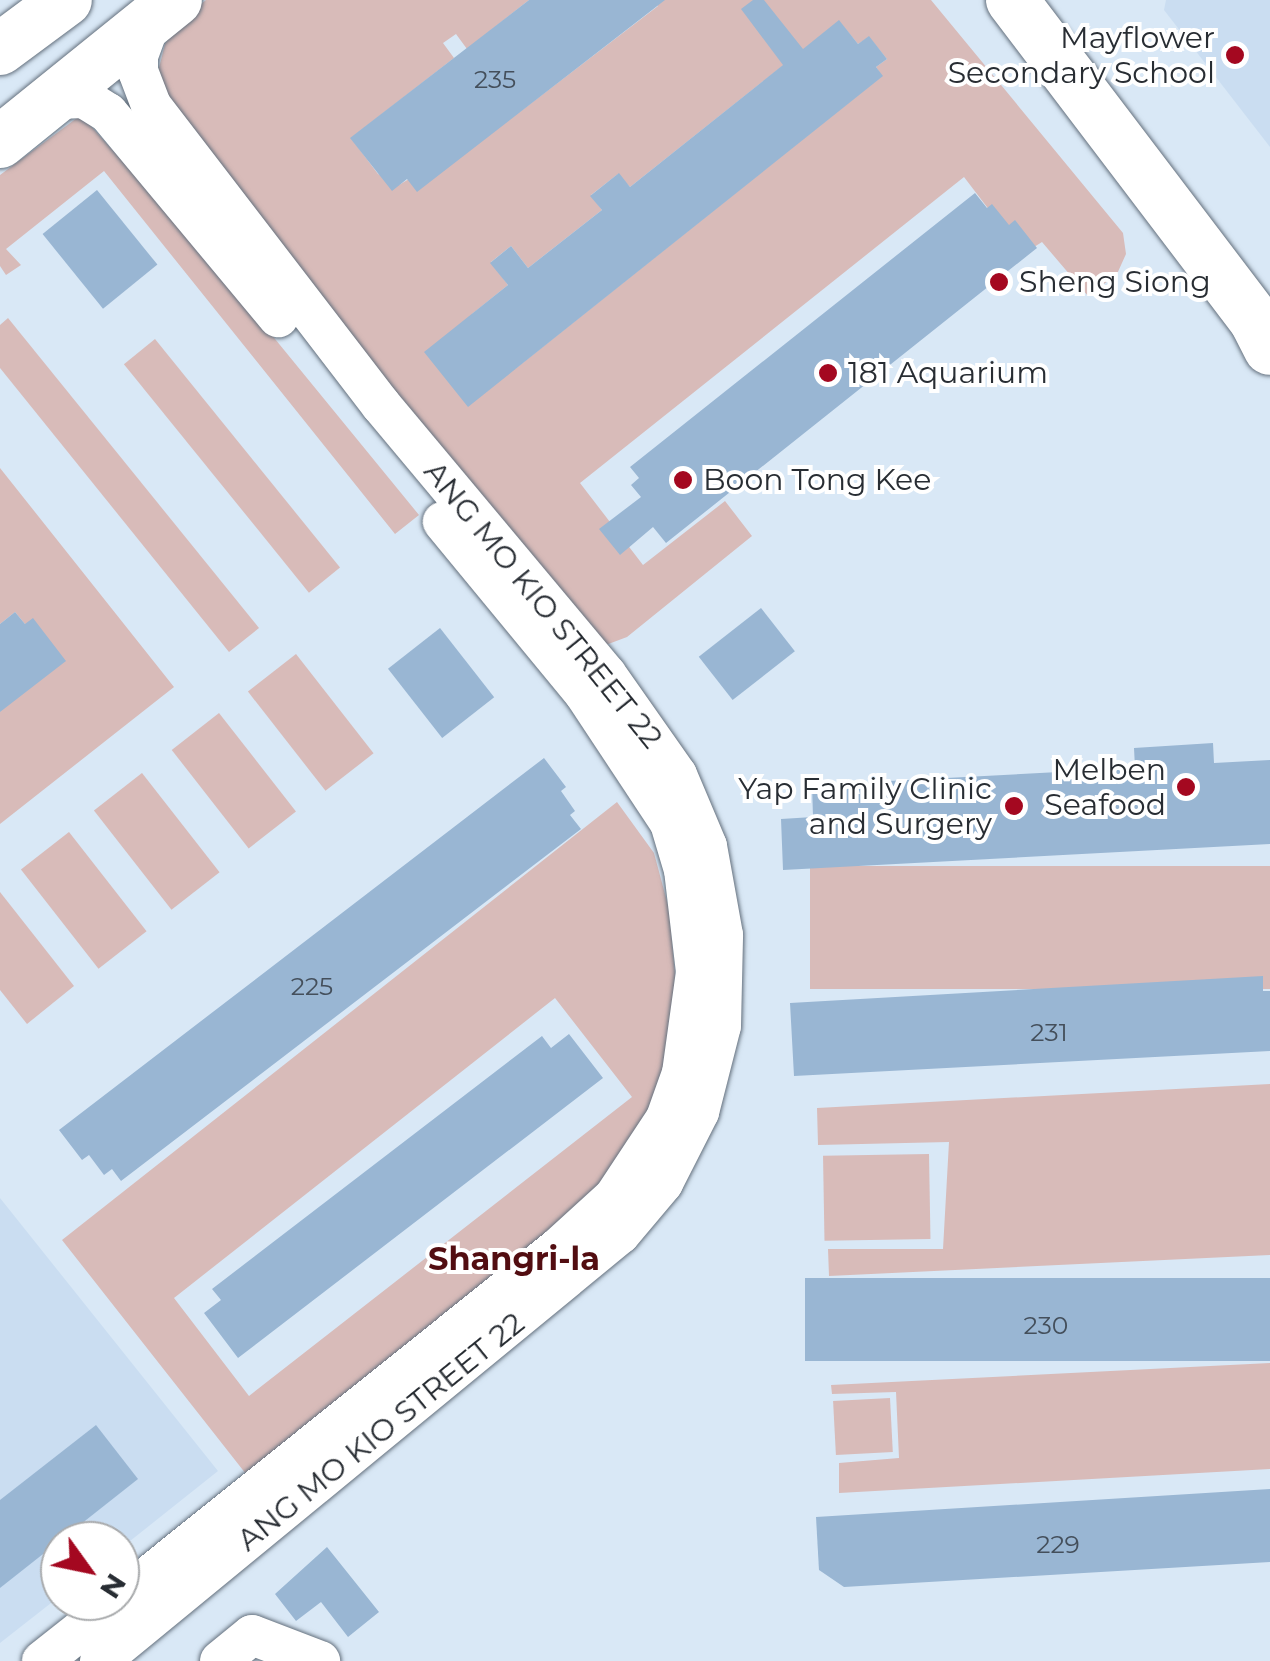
<!DOCTYPE html>
<html>
<head>
<meta charset="utf-8">
<style>
  body { margin:0 }
  #map { position:relative; width:1270px; height:1661px; overflow:hidden; background:#d9e8f6; font-family:Montserrat,sans-serif }
  div>[style] { position:absolute }
  .built>* { inset:0; background:#caddf1 }
  .green>* { inset:0; background:#d8bbb9; transform-origin:0 0 }
  .building>* { inset:0; background:#99b6d3; transform-origin:0 0 }
  .roads { filter:drop-shadow(0 0 2px #64707d) drop-shadow(0 0 2px #64707d) }
  .minor>* { height:40px; margin:-20px; padding:0 20px; transform-origin:20px; border-radius:20px; background:#fff }
  .major>* { height:52px; margin:-26px; padding:0 26px; transform-origin:26px; border-radius:26px; background:#fff }
  .dots>* { width:28px; height:28px; translate:-50% -50%; box-sizing:border-box; border:5px solid #fff; border-radius:50% }
  span { translate:-50% -50%; white-space:nowrap; text-align:center; line-height:1.15; -webkit-text-stroke:8px #fff; paint-order:stroke }
  .number-label { font-size:25px; color:#444f5b }
  .number-label span { -webkit-text-stroke-width:0 }
  .poi-label { font-size:30px; color:#282d33 }
  .right { translate:-100% -50%; text-align:right }
  .left { translate:0 -50%; text-align:left }
  .street-label { font-size:30px; color:#282d33 }
  .neighbourhood-label { font-size:32px; color:#520d11; font-weight:700 }
  .north { position:absolute; left:40px; top:1521px; width:100px; height:100px; box-sizing:border-box; background:#fff; border:2px solid #a9abad; border-radius:50%; rotate:123deg; font-size:28px; font-weight:700; line-height:40px; text-align:center; color:#282d33 }
  .north::after { content:''; display:block; margin:auto; width:35px; height:45px; background:#a40820; clip-path:polygon(50% 0,100% 100%,50% 72%,0 100%) }
</style>
</head>
<body>
<div id="map">
  <div class="built">
    <div style="clip-path:polygon(1166px 0,1270px 0,1270px 147px,1164px 10px)"></div>
    <div style="clip-path:polygon(0 1198px,218px 1471px,120px 1549px,120px 1541px,60px 1541px,60px 1596px,0 1643px)"></div>
  </div>
  <div class="green">
    <div style="clip-path:polygon(evenodd,206px 0,529px 0,467px 49px,456px 34px,443px 43px,454px 58px,351px 138px,378px 174px,399px 185px,521px 111px,658px 6px,655px 0,931px 0,1123px 233px,1126px 254px,1117px 274px,1088px 296px,1042px 242px,1023px 254px,964px 177px,580px 483px,643px 565px,725px 501px,752px 536px,627px 637px,603px 646px,583px 629px,161px 95px,159px 68px,165px 44px,181px 19px,206px 0,839px 21px,858px 44px,869px 37px,887px 59px,876px 67px,882px 76px,515px 369px,472px 314px,508px 285px,491px 262px,511px 246px,528px 268px,602px 210px,591px 195px,618px 174px,630px 187px,839px 21px)"></div>
    <div style="clip-path:polygon(81px 115px,203px 251px,419px 515px,395px 534px,104px 171px,6px 249px,21px 265px,6px 275px,0 266px,0 175px)"></div>
    <div style="clip-path:polygon(8px 318px,259px 628px,229px 652px,0 368px,0 325px)"></div>
    <div style="left:155px;top:339px;width:294px;height:40px;rotate:51deg"></div>
    <div style="clip-path:polygon(0 468px,174px 687px,0 824px,0 712px,25px 624px,15px 612px,0 624px)"></div>
    <div style="left:296px;top:654px;width:126px;height:61px;rotate:52deg"></div>
    <div style="left:219px;top:713px;width:125px;height:60px;rotate:52deg"></div>
    <div style="left:142px;top:773px;width:126px;height:61px;rotate:52deg"></div>
    <div style="clip-path:polygon(evenodd,617px 802px,654px 853px,669px 909px,675px 974px,671px 1038px,658px 1094px,632px 1145px,578px 1212px,246px 1474px,62px 1240px,617px 802px,555px 998px,632px 1097px,249px 1396px,174px 1298px,555px 998px)"></div>
    <div style="left:69px;top:832px;width:126px;height:61px;rotate:52deg"></div>
    <div style="left:1270px;top:866px;width:123px;height:460px;rotate:90deg"></div>
    <div style="clip-path:polygon(0 892px,74px 986px,27px 1024px,0 990px)"></div>
    <div style="clip-path:polygon(1270px 1084px,1270px 1255px,829px 1276px,828px 1249px,943px 1249px,949px 1142px,818px 1145px,817px 1108px)"></div>
    <div style="left:929px;top:1154px;width:85px;height:106px;rotate:89deg"></div>
    <div style="clip-path:polygon(1270px 1363px,1270px 1469px,839px 1493px,839px 1463px,899px 1458px,896px 1392px,832px 1394px,831px 1385px)"></div>
    <div style="left:890px;top:1398px;width:54px;height:57px;rotate:87deg"></div>
  </div>
  <div class="building">
    <div style="clip-path:polygon(529px 0,665px 0,417px 192px,407px 179px,392px 191px,350px 138px)"></div>
    <div style="clip-path:polygon(753px 0,764px 0,803px 49px,839px 20px,858px 44px,869px 36px,887px 59px,876px 67px,883px 76px,468px 407px,424px 352px,508px 285px,490px 263px,511px 246px,528px 268px,602px 210px,590px 196px,619px 173px,630px 187px,783px 65px,741px 9px)"></div>
    <div style="left:97px;top:190px;width:96px;height:70px;rotate:51deg"></div>
    <div style="clip-path:polygon(975px 193px,987px 208px,992px 204px,1009px 225px,1015px 220px,1037px 248px,666px 543px,653px 527px,620px 555px,599px 529px,641px 497px,631px 485px,639px 478px,630px 467px)"></div>
    <div style="left:761px;top:608px;width:55px;height:79px;rotate:52deg"></div>
    <div style="clip-path:polygon(15px 612px,25px 624px,33px 618px,66px 661px,0 712px,0 624px)"></div>
    <div style="left:440px;top:628px;width:88px;height:66px;rotate:52deg"></div>
    <div style="clip-path:polygon(1213px 743px,1214px 763px,1270px 760px,1270px 844px,783px 870px,781px 819px,813px 817px,812px 785px,1135px 768px,1134px 748px)"></div>
    <div style="clip-path:polygon(544px 758px,566px 787px,561px 791px,575px 811px,570px 815px,581px 829px,121px 1181px,112px 1169px,104px 1175px,89px 1155px,82px 1160px,59px 1130px)"></div>
    <div style="clip-path:polygon(1263px 976px,1263px 991px,1270px 991px,1270px 1051px,794px 1076px,790px 1003px)"></div>
    <div style="clip-path:polygon(569px 1034px,603px 1078px,238px 1358px,204px 1313px,221px 1300px,212px 1289px,542px 1036px,551px 1048px)"></div>
    <div style="left:1270px;top:1278px;width:83px;height:465px;rotate:90deg"></div>
    <div style="clip-path:polygon(96px 1425px,138px 1479px,0 1588px,0 1500px)"></div>
    <div style="clip-path:polygon(1270px 1489px,1270px 1562px,844px 1587px,819px 1570px,816px 1517px)"></div>
    <div style="clip-path:polygon(327px 1547px,379px 1612px,348px 1637px,321px 1602px,296px 1621px,275px 1594px)"></div>
  </div>
  <div class="roads">
    <div class="minor">
      <div style="left:58px;top:99px;width:26px;rotate:-2deg"></div>
      <div style="left:84px;top:98px;width:28px;rotate:32deg"></div>
      <div style="left:108px;top:113px;width:266px;rotate:50.2deg"></div>
      <div style="left:120px;top:1599px;width:561px;rotate:-38.71deg"></div>
      <div style="left:558px;top:1248px;width:76px;rotate:-42.3deg"></div>
      <div style="left:614px;top:1197px;width:95px;rotate:-56.6deg"></div>
      <div style="left:666px;top:1118px;width:48px;rotate:-70.4deg"></div>
      <div style="left:682px;top:1073px;width:102px;rotate:-82.1deg"></div>
      <div style="left:696px;top:972px;width:103px;rotate:-96.7deg"></div>
      <div style="left:684px;top:870px;width:49px;rotate:-106.6deg"></div>
      <div style="left:670px;top:823px;width:156px;rotate:-123.5deg"></div>
      <div style="left:584px;top:693px;width:222px;rotate:-129.5deg"></div>
      <div style="left:42px;top:1661px;width:97px;rotate:-38.3deg"></div>
      <div style="left:100px;top:1661px;width:673px;rotate:-39.39deg"></div>
      <div style="left:620px;top:1234px;width:67px;rotate:-49.9deg"></div>
      <div style="left:663px;top:1183px;width:80px;rotate:-63.1deg"></div>
      <div style="left:699px;top:1112px;width:89px;rotate:-75.7deg"></div>
      <div style="left:721px;top:1026px;width:91px;rotate:-88.7deg"></div>
      <div style="left:723px;top:935px;width:90px;rotate:-100.2deg"></div>
      <div style="left:707px;top:846px;width:77px;rotate:-112.9deg"></div>
      <div style="left:677px;top:775px;width:123px;rotate:-125.1deg"></div>
      <div style="left:606px;top:674px;width:351px;rotate:-129.9deg"></div>
      <div style="left:381px;top:405px;width:378px;rotate:-127.5deg"></div>
      <div style="left:151px;top:105px;width:36px;rotate:-111deg"></div>
      <div style="left:138px;top:71px;width:15px;rotate:-90deg"></div>
      <div style="left:138px;top:56px;width:35px;rotate:-70deg"></div>
      <div style="left:220px;top:1661px;width:41px;rotate:-39.1deg"></div>
      <div style="left:252px;top:1635px;width:73px;rotate:20.9deg"></div>
    </div>
    <div class="major">
      <div style="left:1012px;top:0;width:404px;rotate:52.8deg"></div>
      <div style="left:1256px;top:322px;width:30px;rotate:63deg"></div>
      <div style="left:0;top:49px;width:82px;rotate:-36.6deg"></div>
      <div style="left:0;top:142px;width:226px;rotate:-38.9deg"></div>
    </div>
  </div>
  <div class="dots">
    <div style="left:1235px;top:55px;background:#a40820"></div>
    <div style="left:999px;top:282px;background:#a40820"></div>
    <div style="left:828px;top:373px;background:#a40820"></div>
    <div style="left:683px;top:480px;background:#a40820"></div>
    <div style="left:1186px;top:787px;background:#a40820"></div>
    <div style="left:1014px;top:806px;background:#a40820"></div>
  </div>
  <div class="number-label">
    <span style="left:495px;top:79px">235</span>
    <span style="left:312px;top:986px">225</span>
    <span style="left:1049px;top:1032px">231</span>
    <span style="left:1046px;top:1325px">230</span>
    <span style="left:1058px;top:1544px">229</span>
  </div>
  <div class="poi-label">
    <span class="right" style="left:1215px;top:55px">Mayflower<br>Secondary School</span>
    <span class="left" style="left:1019px;top:282px">Sheng Siong</span>
    <span class="left" style="left:848px;top:373px">181 Aquarium</span>
    <span class="left" style="left:703px;top:480px">Boon Tong Kee</span>
    <span class="right" style="left:1166px;top:787px">Melben<br>Seafood</span>
    <span class="right" style="left:992px;top:806px">Yap Family Clinic<br>and Surgery</span>
  </div>
  <div class="street-label">
    <span style="left:543px;top:605px;rotate:51deg">ANG MO KIO STREET 22</span>
    <span style="left:381px;top:1432px;rotate:-39deg">ANG MO KIO STREET 22</span>
  </div>
  <div class="neighbourhood-label">
    <span style="left:514px;top:1259px">Shangri-la</span>
  </div>
  <div class="north">N</div>
</div>
</body>
</html>
